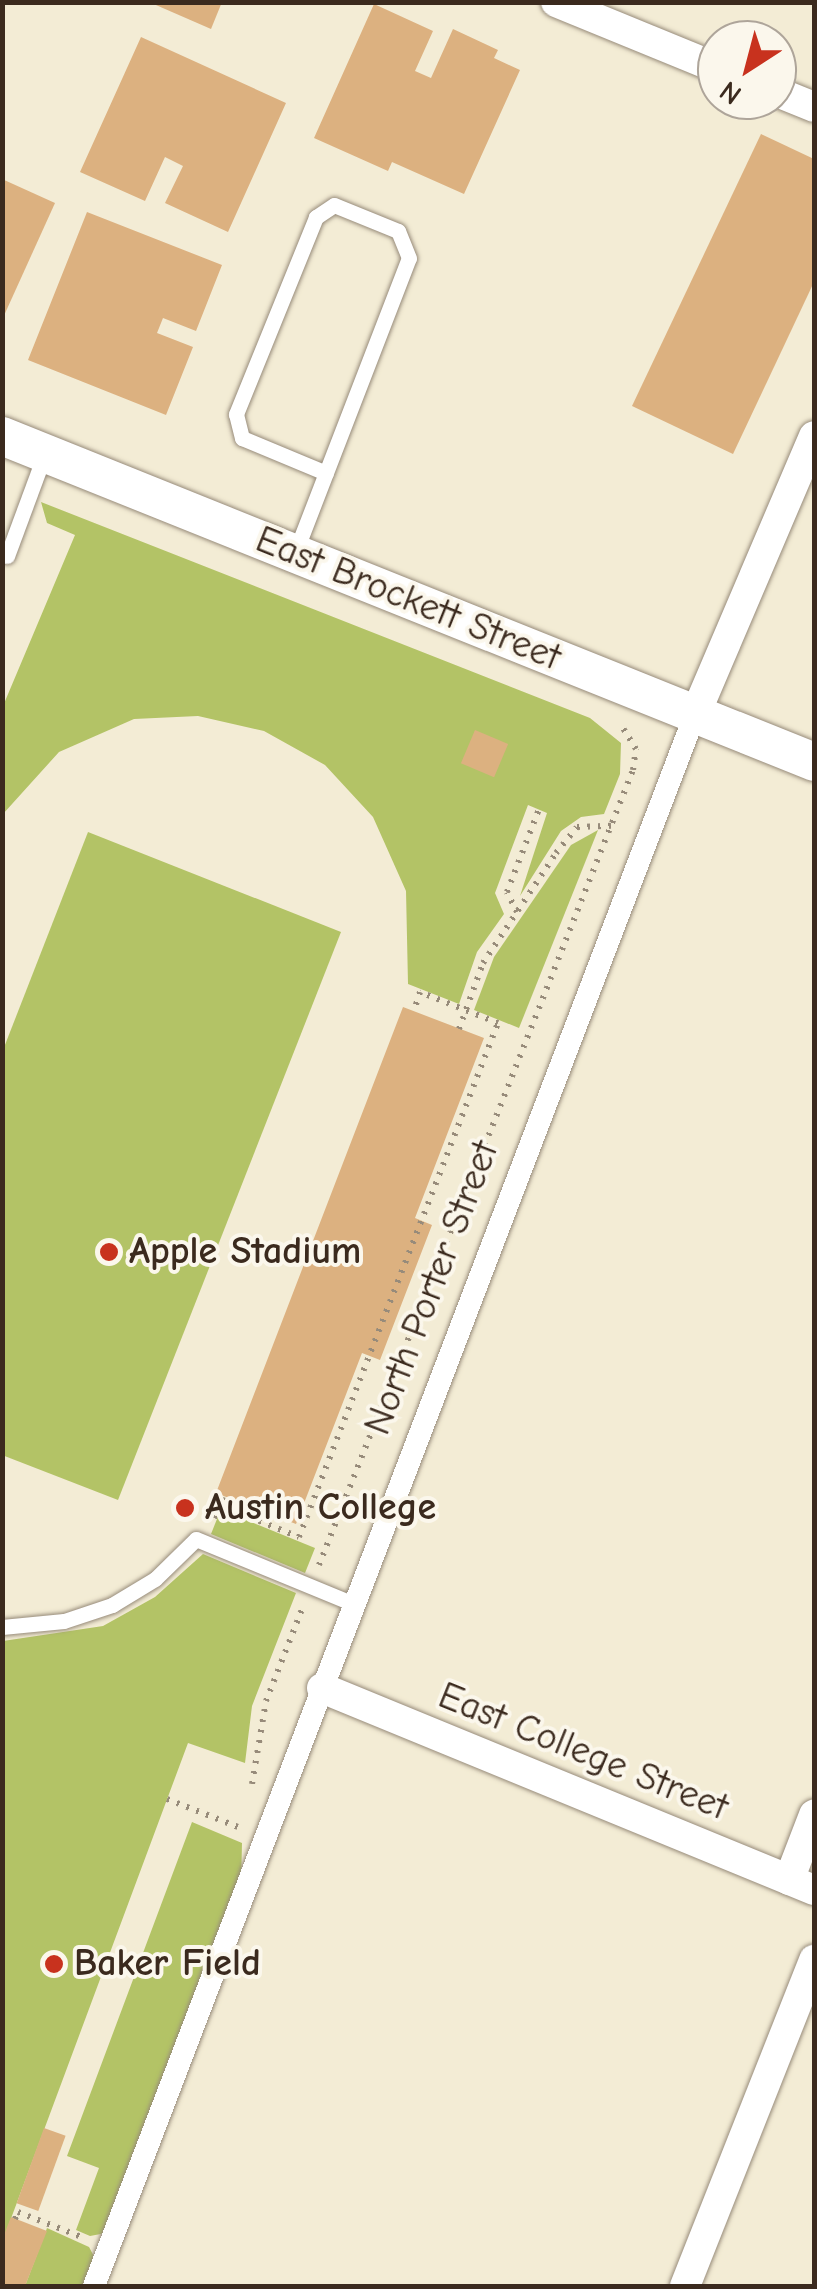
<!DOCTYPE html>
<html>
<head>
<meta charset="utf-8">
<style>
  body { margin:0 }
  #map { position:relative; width:817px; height:2289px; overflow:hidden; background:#f3ecd5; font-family:"Comic Neue",sans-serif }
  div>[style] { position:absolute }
  .green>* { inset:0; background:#b3c366 }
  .building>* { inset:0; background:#dcb180; transform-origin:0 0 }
  .path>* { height:6px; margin-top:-3px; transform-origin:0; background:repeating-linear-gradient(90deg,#978b7a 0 2.5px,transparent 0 10.5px) }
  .roads { filter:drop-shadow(0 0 2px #978b7a) drop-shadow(0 0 2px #978b7a) }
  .service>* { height:15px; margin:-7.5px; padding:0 7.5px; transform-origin:7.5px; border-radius:7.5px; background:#fff }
  .pedestrian>* { height:22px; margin:-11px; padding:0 11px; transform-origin:11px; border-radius:11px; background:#fff }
  .minor>* { height:30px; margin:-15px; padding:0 15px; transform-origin:15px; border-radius:15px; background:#fff }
  .tertiary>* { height:38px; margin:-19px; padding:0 19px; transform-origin:19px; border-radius:19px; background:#fff }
  .dots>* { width:28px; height:28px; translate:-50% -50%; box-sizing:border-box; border:5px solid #fbf7ec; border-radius:50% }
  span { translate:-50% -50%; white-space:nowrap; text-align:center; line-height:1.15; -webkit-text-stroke:8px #fbf7ec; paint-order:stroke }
  .street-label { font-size:38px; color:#3b2a1e }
  .poi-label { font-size:38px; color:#3b2a1e; font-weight:700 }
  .left { translate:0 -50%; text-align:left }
  .frame { position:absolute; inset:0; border:5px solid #3b2a1e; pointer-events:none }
  .north { position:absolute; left:697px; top:20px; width:100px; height:100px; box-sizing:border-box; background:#fbf7ec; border:2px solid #aea59a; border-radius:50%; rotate:216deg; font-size:28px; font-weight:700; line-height:40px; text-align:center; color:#3b2a1e }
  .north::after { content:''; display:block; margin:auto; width:35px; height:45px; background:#c8321e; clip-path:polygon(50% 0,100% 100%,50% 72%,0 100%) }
</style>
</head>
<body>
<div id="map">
  <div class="green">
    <div style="clip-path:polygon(41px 502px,590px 718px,621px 743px,620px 774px,604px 814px,581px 817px,561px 831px,520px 896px,547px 813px,528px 805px,495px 893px,504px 914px,477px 952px,459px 1004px,408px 984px,406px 891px,373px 817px,325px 765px,264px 731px,198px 716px,134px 719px,59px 752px,3px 814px,3px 706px,75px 535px,47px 523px)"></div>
    <div style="clip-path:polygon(598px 830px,519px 1028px,474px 1010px,494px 957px,571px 845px)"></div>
    <div style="clip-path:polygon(88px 832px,341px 932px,118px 1500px,2px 1455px,3px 1050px)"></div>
    <div style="clip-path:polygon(229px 1513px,315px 1548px,305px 1573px,211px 1534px,219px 1514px)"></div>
    <div style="clip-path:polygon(203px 1554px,296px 1593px,252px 1706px,245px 1763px,188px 1743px,3px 2240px,3px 1641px,103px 1626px,155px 1597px)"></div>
    <div style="clip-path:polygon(192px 1822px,242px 1843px,241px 1885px,106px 2233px,90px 2236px,76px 2230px,99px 2168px,67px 2156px)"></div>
    <div style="clip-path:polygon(47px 2228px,89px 2247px,96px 2260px,85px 2286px,25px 2286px)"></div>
  </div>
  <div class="building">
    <div style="clip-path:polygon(149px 2px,222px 2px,211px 29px)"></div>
    <div style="clip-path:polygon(374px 4px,433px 31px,415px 71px,431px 78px,453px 29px,498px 50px,494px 58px,520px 70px,464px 194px,392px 162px,388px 171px,314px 138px)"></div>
    <div style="clip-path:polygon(141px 37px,286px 103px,228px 232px,165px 203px,183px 166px,165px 157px,145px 201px,80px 172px)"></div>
    <div style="clip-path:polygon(761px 134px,814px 159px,814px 282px,733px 454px,632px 406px)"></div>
    <div style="clip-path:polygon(2px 179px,55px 203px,2px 320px)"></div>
    <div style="clip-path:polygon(87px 212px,222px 265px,196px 331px,163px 318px,157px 333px,193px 347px,166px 415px,28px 360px)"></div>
    <div style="left:475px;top:730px;width:36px;height:36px;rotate:23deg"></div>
    <div style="clip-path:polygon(403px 1007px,484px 1038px,415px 1218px,432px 1225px,380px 1360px,362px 1353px,296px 1524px,216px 1493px)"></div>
    <div style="left:44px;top:2128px;width:23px;height:80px;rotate:20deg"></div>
    <div style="clip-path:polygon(11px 2217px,47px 2231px,25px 2286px,2px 2286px,2px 2240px)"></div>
  </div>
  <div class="path">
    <div style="left:517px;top:912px;width:22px;rotate:-117deg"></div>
    <div style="left:507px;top:892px;width:89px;rotate:-68.9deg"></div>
    <div style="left:459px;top:1029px;width:70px;rotate:-70deg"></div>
    <div style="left:483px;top:963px;width:132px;rotate:-56.4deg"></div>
    <div style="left:556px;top:853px;width:33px;rotate:-51deg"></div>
    <div style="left:577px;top:827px;width:34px;rotate:-2deg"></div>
    <div style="left:220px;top:1505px;width:85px;rotate:22.1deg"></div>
    <div style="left:299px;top:1537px;width:551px;rotate:-68.84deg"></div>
    <div style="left:498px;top:1023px;width:84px;rotate:-158.3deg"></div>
    <div style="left:420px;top:992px;width:19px;rotate:108deg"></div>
    <div style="left:214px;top:1518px;width:23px;rotate:-67deg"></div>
    <div style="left:319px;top:1565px;width:855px;rotate:-68.45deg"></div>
    <div style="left:633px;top:770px;width:21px;rotate:-82deg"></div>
    <div style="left:636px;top:749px;width:26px;rotate:-122deg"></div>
    <div style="left:252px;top:1784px;width:84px;rotate:-80.4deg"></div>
    <div style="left:266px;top:1701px;width:99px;rotate:-68.6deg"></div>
    <div style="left:167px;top:1799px;width:76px;rotate:21.5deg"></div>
    <div style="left:15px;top:2219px;width:8px;rotate:-67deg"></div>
    <div style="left:18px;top:2212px;width:71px;rotate:21.5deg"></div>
  </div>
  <div class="roads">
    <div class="service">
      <div style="left:295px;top:553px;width:316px;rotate:-68.9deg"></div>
      <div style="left:409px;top:258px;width:29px;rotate:-112deg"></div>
      <div style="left:398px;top:231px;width:69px;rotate:-157.9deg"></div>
      <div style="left:334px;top:205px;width:22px;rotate:146deg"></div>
      <div style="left:316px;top:217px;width:213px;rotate:112.1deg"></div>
      <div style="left:236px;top:414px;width:25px;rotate:76deg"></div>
      <div style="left:242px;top:438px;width:91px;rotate:22.6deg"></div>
      <div style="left:7px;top:556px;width:110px;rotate:-69.7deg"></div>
      <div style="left:2px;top:1627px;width:62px;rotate:-5.5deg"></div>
      <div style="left:64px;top:1621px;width:51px;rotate:-18.4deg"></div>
      <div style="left:112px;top:1605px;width:50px;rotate:-31.2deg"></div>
      <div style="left:155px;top:1579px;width:57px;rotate:-44.3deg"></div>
      <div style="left:196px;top:1539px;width:171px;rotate:22.4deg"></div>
    </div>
    <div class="pedestrian">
      <div style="left:94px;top:2286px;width:1682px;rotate:-69.07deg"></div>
    </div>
    <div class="minor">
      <div style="left:556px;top:2px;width:174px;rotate:22.3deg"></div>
      <div style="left:777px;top:92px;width:40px;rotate:22deg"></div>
      <div style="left:695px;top:715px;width:303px;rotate:-66.9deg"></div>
      <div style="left:322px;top:1688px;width:532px;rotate:22.32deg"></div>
      <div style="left:789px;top:1880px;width:70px;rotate:-69deg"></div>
      <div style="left:685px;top:2286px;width:351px;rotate:-68.4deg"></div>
    </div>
    <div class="tertiary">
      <div style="left:2px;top:436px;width:875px;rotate:21.87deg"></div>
    </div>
  </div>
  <div class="dots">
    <div style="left:109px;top:1252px;background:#c8321e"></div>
    <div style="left:185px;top:1508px;background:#c8321e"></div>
    <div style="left:54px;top:1964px;background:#c8321e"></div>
  </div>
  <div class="street-label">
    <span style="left:408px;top:599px;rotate:22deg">East Brockett Street</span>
    <span style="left:432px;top:1288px;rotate:-69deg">North Porter Street</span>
    <span style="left:583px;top:1752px;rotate:22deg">East College Street</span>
  </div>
  <div class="poi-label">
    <span class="left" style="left:129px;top:1252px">Apple Stadium</span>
    <span class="left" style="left:205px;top:1508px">Austin College</span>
    <span class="left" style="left:74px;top:1964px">Baker Field</span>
  </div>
  <div class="frame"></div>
  <div class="north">N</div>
</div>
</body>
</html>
